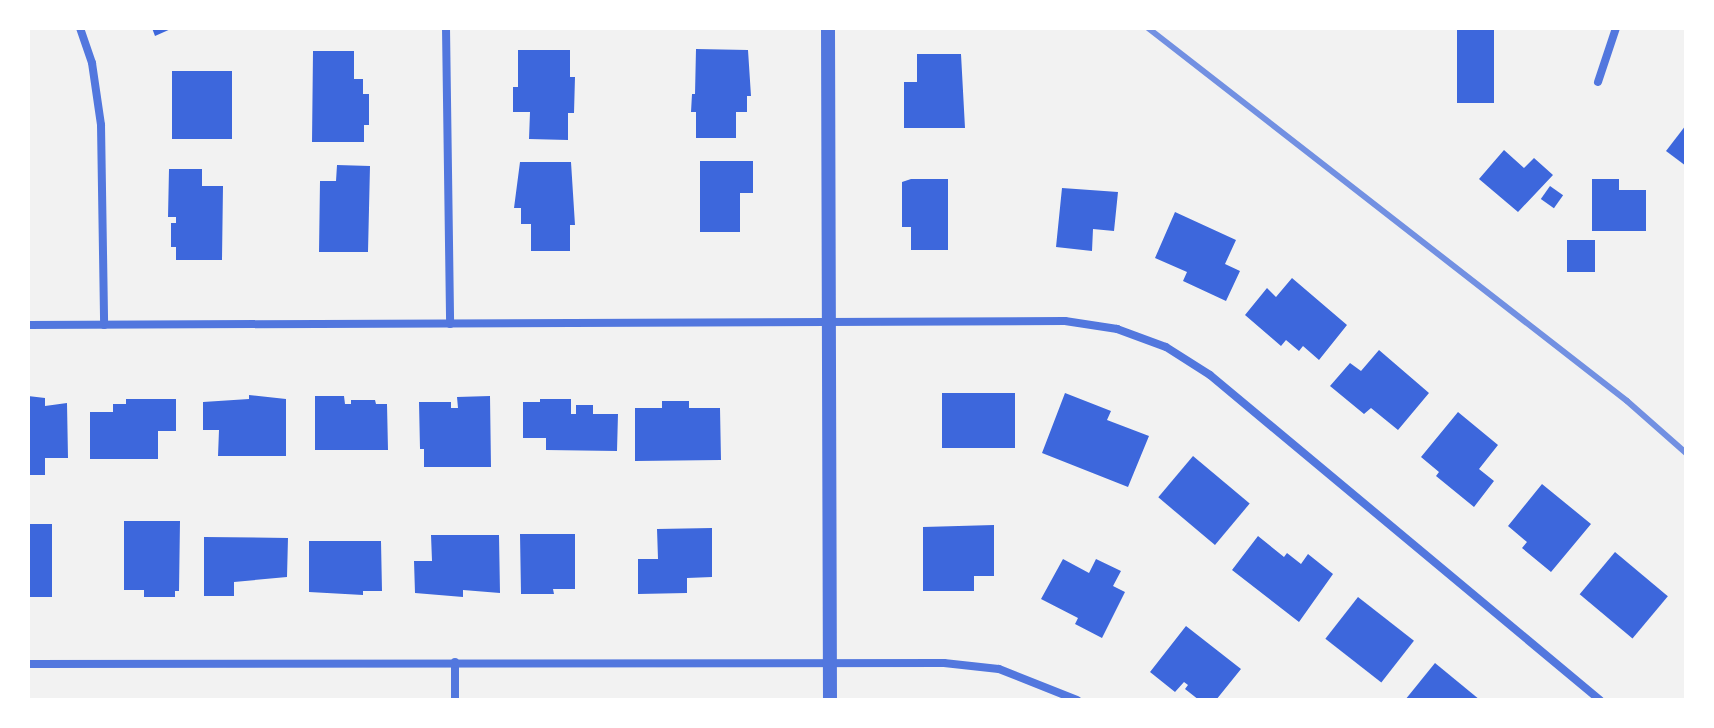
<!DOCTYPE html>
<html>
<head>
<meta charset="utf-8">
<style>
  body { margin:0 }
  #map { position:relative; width:1714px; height:728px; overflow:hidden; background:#f2f2f2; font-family:"Open Sans",sans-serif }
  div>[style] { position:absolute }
  .building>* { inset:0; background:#3d67dc; transform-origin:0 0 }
  .minor>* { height:8px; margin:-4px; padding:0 4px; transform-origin:4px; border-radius:4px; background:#5277de }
  .tertiary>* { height:14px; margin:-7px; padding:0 7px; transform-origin:7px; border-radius:7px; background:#5277de }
  .rail>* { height:6px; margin:-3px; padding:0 3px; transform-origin:3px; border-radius:3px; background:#7290e2 }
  span { translate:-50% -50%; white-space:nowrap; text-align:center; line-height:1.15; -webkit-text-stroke:6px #fff; paint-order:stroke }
  .frame { position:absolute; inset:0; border:30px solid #fff; pointer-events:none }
</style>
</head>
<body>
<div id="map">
  <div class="building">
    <div style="clip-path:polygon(152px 28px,173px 28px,155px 36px)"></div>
    <div style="left:1457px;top:28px;width:37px;height:75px"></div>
    <div style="clip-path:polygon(696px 49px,748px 50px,751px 96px,747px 96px,747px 112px,736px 112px,736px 138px,696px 138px,696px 112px,691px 112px,692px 94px,695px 94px)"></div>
    <div style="clip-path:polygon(518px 50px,570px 50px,570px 77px,575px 77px,574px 113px,568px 113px,568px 140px,529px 139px,530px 112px,513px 112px,513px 87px,518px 87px)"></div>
    <div style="clip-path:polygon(313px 51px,354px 51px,354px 79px,363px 79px,363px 94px,369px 94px,369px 125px,364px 125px,364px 142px,312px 142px)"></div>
    <div style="clip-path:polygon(917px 54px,961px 54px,965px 128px,904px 128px,904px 82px,917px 82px)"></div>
    <div style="left:172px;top:71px;width:60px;height:68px"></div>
    <div style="clip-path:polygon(1686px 125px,1686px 166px,1666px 151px)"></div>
    <div style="clip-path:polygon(1504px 150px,1524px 168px,1534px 158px,1553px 175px,1518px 212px,1479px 179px)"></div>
    <div style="clip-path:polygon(700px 161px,753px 161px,753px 193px,740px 193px,740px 232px,700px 232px)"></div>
    <div style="clip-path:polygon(520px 162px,571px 162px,575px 225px,570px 225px,570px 251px,531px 251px,531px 224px,521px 224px,521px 208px,514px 208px)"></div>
    <div style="clip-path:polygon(337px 165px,370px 166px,368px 252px,319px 252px,320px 181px,336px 181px)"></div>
    <div style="clip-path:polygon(169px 169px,202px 169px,202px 186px,223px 186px,222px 260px,176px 260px,176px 247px,171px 247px,171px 223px,176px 223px,176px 217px,168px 217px)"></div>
    <div style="clip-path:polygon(911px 179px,948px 179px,948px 250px,911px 250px,911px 227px,902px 227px,902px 182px)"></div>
    <div style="clip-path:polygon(1592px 179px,1619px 179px,1619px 190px,1646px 190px,1646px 231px,1592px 231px)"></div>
    <div style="left:1550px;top:186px;width:16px;height:16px;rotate:35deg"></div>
    <div style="clip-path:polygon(1062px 188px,1118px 192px,1114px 231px,1093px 229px,1092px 251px,1056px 247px)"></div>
    <div style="clip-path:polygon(1175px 212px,1236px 240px,1225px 264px,1240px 271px,1226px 301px,1183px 281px,1187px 272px,1155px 258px)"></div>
    <div style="left:1567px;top:240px;width:28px;height:32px"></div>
    <div style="clip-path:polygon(1292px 278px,1347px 325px,1319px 360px,1303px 346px,1299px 351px,1286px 340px,1281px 346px,1245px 315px,1267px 288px,1276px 297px)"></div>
    <div style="clip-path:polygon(1379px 350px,1429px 393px,1398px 430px,1371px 408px,1364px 414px,1330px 386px,1350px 363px,1361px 371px)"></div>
    <div style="left:942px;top:393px;width:73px;height:55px"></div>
    <div style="clip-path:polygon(1065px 393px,1111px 411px,1107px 420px,1149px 436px,1128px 487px,1042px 453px)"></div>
    <div style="clip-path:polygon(249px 395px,286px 399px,286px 456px,218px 456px,219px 430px,203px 430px,203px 402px,249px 399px)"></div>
    <div style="clip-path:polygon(28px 396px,45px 398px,45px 406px,67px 403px,68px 458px,45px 458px,45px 475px,28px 475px)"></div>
    <div style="clip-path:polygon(315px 396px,344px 396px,345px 404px,351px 404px,351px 400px,375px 400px,376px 404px,387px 404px,388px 450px,315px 450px)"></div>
    <div style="clip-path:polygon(490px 396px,491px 467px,424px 467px,424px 449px,420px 449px,419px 402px,451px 402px,451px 408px,458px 408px,457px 397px)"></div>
    <div style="clip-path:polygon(126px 399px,176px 399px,176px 431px,158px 431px,158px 459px,90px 459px,90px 412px,113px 412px,113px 404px,126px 404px)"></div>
    <div style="clip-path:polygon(540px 399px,571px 399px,571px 414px,576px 414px,576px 405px,593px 405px,593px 414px,618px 414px,617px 451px,546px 450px,546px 438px,523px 438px,523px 402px,540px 402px)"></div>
    <div style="clip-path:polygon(662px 401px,689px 401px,689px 408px,720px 408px,721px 460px,635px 461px,635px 408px,662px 408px)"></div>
    <div style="clip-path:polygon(1458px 412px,1498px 445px,1479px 469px,1494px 481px,1474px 507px,1436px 476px,1439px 472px,1421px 457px)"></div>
    <div style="left:1193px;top:456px;width:74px;height:54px;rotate:40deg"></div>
    <div style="clip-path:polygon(1542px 484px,1591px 524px,1551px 572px,1522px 548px,1527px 542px,1508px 526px)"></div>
    <div style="clip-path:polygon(124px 521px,180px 521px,179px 591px,175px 591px,175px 597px,144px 597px,144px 590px,124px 590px)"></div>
    <div style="left:52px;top:524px;width:73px;height:24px;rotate:90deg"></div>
    <div style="clip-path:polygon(994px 525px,994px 576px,974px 576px,974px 591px,923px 591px,923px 527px)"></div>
    <div style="clip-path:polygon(712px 528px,712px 577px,687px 578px,687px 593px,638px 594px,638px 559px,658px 559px,657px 529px)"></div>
    <div style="clip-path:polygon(520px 534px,575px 534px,575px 589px,553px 589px,554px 594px,521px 594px)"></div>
    <div style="clip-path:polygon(431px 535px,499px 535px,500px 593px,463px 590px,463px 597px,415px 593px,414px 561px,432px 561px)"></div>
    <div style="clip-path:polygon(1258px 536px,1284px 557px,1287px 553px,1301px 564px,1308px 554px,1333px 574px,1299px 622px,1232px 570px)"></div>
    <div style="clip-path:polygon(204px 537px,288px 538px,287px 577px,234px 582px,234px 596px,204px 596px)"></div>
    <div style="clip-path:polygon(309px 541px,381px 541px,382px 591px,363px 591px,363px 595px,309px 592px)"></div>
    <div style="left:1615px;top:552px;width:69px;height:55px;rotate:40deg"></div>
    <div style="clip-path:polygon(1063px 559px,1089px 573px,1096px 559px,1121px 571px,1113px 586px,1125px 592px,1102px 638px,1075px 624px,1078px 618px,1041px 599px)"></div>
    <div style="left:1358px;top:597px;width:71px;height:53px;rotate:38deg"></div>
    <div style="clip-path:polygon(1186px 626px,1241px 669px,1216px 700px,1199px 700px,1185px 689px,1188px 685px,1184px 682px,1175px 692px,1150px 672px)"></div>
    <div style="clip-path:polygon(1435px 663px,1480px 700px,1405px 700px)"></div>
  </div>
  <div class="minor">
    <div style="left:80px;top:28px;width:37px;rotate:71deg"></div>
    <div style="left:92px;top:63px;width:63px;rotate:81.7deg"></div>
    <div style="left:101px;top:125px;width:200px;rotate:89.1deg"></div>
    <div style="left:446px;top:28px;width:296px;rotate:89.2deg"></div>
    <div style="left:1598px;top:82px;width:57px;rotate:-71.6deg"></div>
    <div style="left:28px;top:325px;width:1037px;rotate:-0.22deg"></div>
    <div style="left:1065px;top:321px;width:53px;rotate:8.7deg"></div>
    <div style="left:1117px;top:329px;width:52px;rotate:20.2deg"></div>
    <div style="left:1166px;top:347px;width:52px;rotate:32.5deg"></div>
    <div style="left:1210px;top:375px;width:508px;rotate:39.81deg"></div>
    <div style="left:455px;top:662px;width:38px;rotate:90deg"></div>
    <div style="left:28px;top:664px;width:916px;rotate:-0.06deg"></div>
    <div style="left:944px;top:663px;width:55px;rotate:6.2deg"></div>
    <div style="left:999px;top:669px;width:84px;rotate:21.7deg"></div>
  </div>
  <div class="tertiary">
    <div style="left:828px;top:28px;width:672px;rotate:89.83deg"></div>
  </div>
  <div class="rail">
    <div style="left:1148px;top:28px;width:607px;rotate:37.91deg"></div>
    <div style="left:1627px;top:401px;width:79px;rotate:41.4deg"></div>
  </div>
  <div class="frame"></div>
</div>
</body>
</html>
